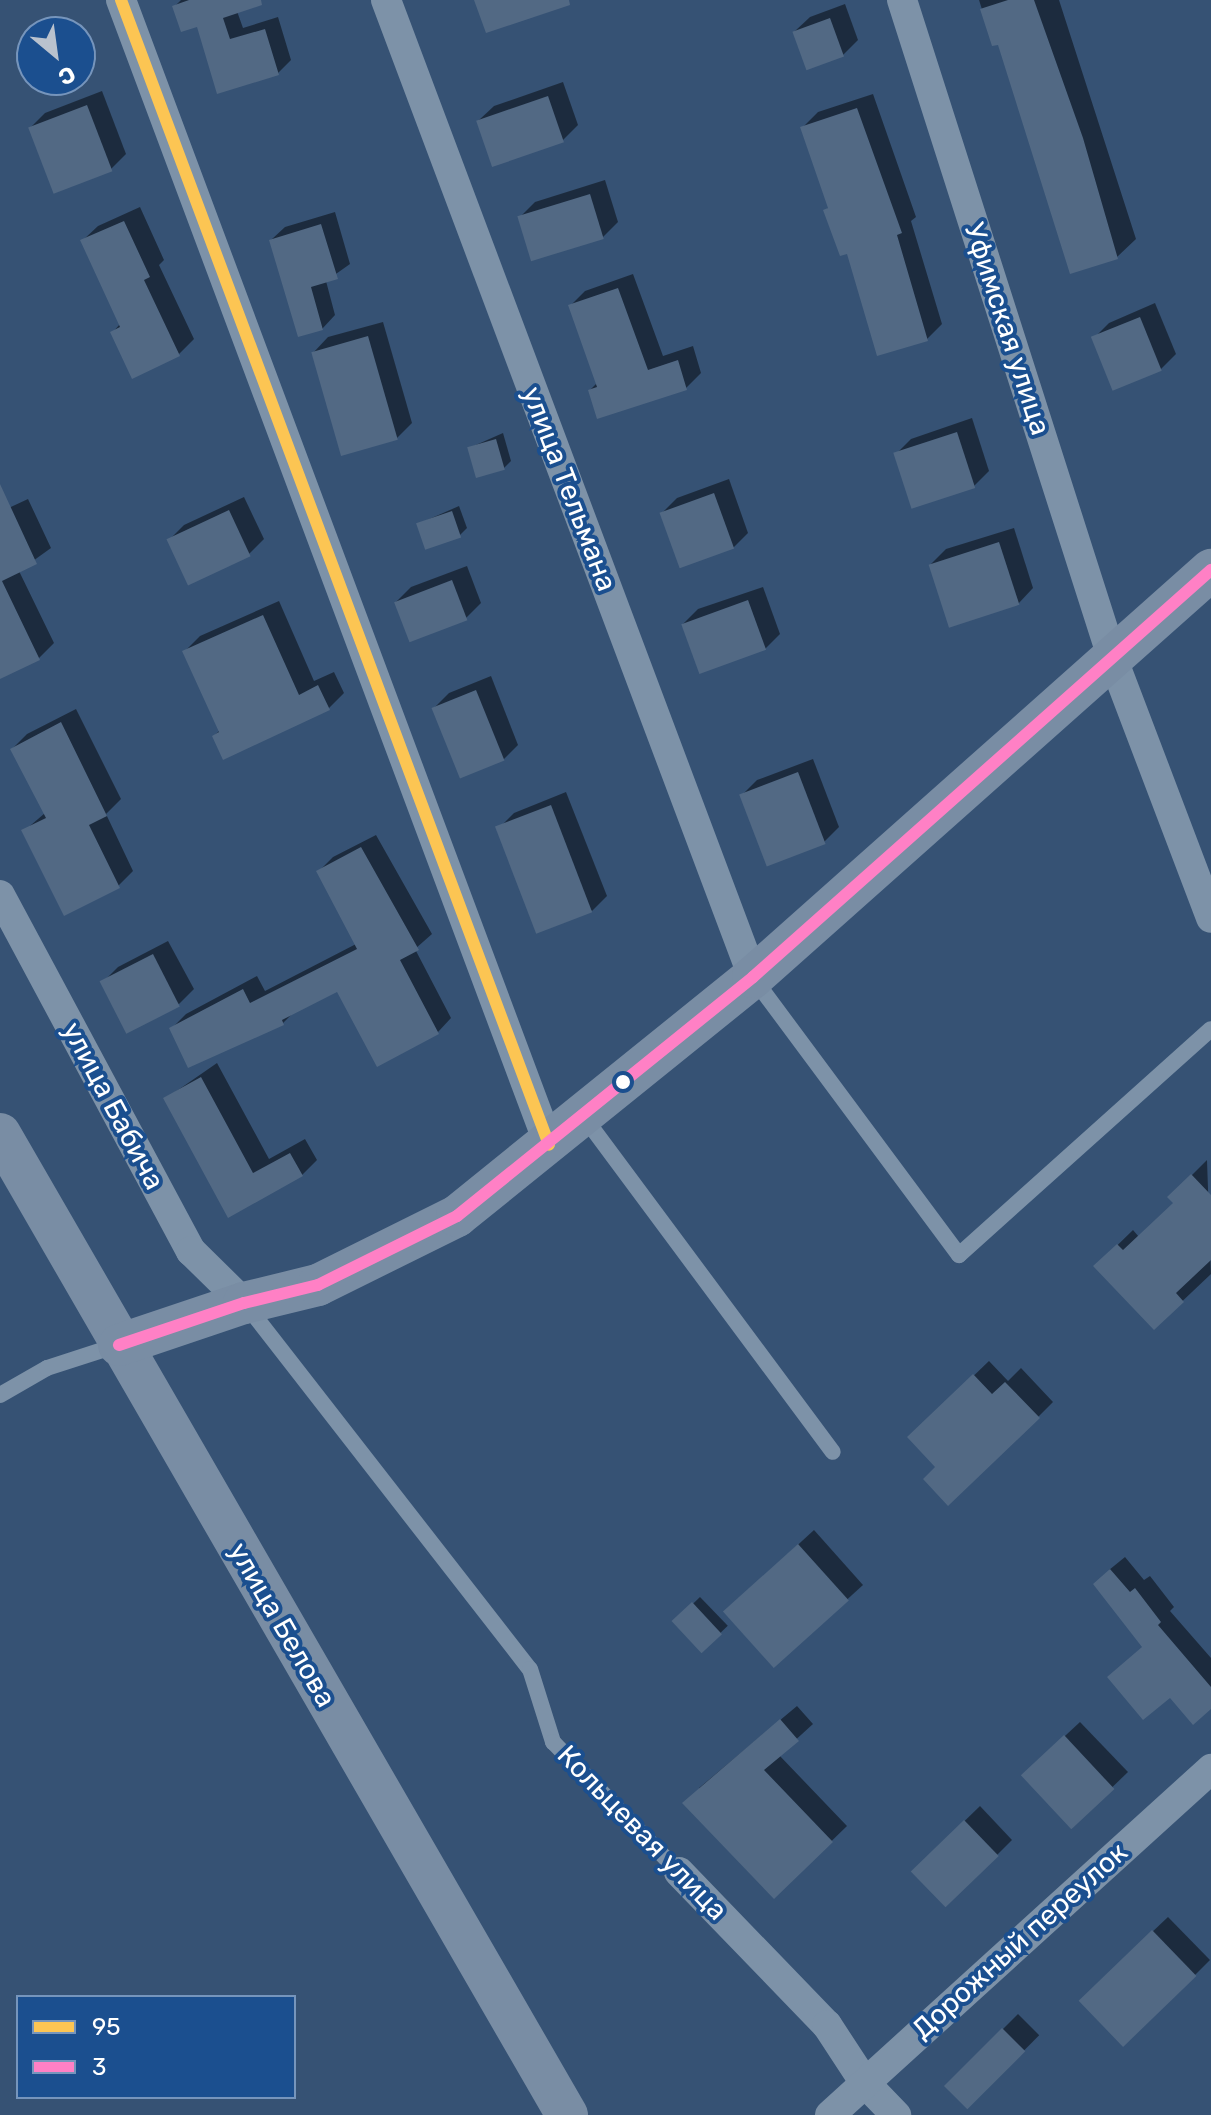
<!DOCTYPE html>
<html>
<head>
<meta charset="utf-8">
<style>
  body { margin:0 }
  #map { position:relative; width:1211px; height:2115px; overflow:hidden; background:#365274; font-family:Rubik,sans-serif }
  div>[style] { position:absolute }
  .shadow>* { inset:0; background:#0007; transform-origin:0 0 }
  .building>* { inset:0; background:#526984; transform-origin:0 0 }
  .service>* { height:16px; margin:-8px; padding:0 8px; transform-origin:8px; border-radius:8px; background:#7d92a8 }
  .minor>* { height:30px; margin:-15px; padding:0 15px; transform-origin:15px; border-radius:15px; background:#7d92a8 }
  .secondary>* { height:42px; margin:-21px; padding:0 21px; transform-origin:21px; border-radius:21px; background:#798da4 }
  .bus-1>* { height:12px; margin:-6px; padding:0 6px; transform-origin:6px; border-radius:6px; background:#fcc553 }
  .bus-2>* { height:12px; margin:-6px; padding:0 6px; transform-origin:6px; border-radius:6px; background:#ff80c5 }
  .dots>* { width:22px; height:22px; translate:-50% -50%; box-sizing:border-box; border:4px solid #1b4f8f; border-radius:50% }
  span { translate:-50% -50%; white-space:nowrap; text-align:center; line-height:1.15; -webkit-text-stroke:8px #1b4f8f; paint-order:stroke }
  .street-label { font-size:28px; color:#fff }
  .legend { position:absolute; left:16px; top:1995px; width:280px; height:104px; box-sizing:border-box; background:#1b4f8f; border:2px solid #7695bc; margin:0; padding:10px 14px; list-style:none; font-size:24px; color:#fff }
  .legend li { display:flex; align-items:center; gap:16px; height:40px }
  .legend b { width:40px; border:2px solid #7695bc }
  .north { position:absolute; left:16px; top:16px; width:80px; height:80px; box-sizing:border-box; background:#1b4f8f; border:2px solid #7695bc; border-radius:50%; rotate:151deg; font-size:22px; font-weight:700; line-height:32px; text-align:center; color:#fff }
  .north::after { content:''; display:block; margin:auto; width:28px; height:36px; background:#b9c2ce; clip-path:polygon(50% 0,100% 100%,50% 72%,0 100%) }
</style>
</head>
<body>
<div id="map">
  <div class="shadow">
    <div style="clip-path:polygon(181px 0,233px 0,243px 28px,278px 17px,291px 60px,278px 73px,198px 24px,175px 6px)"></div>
    <div style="clip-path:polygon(979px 0,1059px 0,1136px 239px,1117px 257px,999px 42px,993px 44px)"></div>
    <div style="clip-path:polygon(845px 4px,858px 40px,843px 55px,794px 32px,810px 17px)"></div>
    <div style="clip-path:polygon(563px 82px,578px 125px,563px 140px,478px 121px,494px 106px)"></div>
    <div style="clip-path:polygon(102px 91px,126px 154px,111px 169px,55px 191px,30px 128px,45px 113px)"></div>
    <div style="clip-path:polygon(873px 94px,916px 217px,911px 221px,942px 324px,927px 339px,848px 251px,825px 211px,829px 207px,803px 127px,818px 112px)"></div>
    <div style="clip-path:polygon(605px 180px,618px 222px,603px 237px,520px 217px,535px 202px)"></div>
    <div style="clip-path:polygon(140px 207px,164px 260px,159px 265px,194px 339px,179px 354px,113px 332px,120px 324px,82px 241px,98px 226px)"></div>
    <div style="clip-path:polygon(335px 212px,350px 264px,326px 281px,335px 315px,322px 329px,271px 240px,285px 227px)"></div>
    <div style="clip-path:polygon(633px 274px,663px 356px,693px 346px,701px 373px,686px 388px,590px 390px,598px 382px,570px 306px,585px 291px)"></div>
    <div style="clip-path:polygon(1155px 303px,1176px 354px,1161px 369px,1094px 338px,1109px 323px)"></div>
    <div style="clip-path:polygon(383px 322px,412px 423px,397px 438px,313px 353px,328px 337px)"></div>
    <div style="clip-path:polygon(972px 418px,989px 471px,974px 486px,896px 454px,911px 439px)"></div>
    <div style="clip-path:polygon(503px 433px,511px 461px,504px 468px,469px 448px)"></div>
    <div style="clip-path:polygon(729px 479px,748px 533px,733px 548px,662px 513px,677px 498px)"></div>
    <div style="clip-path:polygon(244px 497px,264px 539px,249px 554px,189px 582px,169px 540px,184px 525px)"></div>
    <div style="clip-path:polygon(28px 499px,51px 548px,19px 571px,54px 643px,39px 658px,0 677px,0 512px)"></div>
    <div style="clip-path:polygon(459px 506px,467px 528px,460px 535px,418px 524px)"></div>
    <div style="clip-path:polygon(1014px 528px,1033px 588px,1018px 604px,931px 564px,946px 549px)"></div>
    <div style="clip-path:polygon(467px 566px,481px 603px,466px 618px,396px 602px,411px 587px)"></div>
    <div style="clip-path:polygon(763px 587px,780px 634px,765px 649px,683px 624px,698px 609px)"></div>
    <div style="clip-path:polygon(279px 601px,314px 681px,334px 672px,344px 693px,329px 708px,214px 736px,220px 730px,185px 651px,200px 636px)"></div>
    <div style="clip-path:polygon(491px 676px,518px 745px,503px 760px,434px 708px,449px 693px)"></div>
    <div style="clip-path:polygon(76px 709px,121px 799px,106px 814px,133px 871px,118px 886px,24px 831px,45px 813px,12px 749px,27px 734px)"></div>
    <div style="clip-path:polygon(813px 759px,839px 827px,824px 842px,742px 795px,757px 780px)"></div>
    <div style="clip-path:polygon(566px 792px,607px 896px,592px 911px,499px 828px,514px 813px)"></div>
    <div style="clip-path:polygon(376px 835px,432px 934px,415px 949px,451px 1018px,438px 1032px,338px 989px,296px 1010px,283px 1023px,172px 1028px,186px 1014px,257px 976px,265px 991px,356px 944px,319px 871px,333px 857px)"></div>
    <div style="clip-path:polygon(168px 941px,194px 989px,179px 1004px,103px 982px,118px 967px)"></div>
    <div style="clip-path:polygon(217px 1063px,269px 1159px,305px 1139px,317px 1160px,302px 1175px,228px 1215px,165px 1099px)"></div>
    <div style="clip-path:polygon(1207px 1160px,1211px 1274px,1154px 1328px,1096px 1266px,1133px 1230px,1139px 1237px,1175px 1203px,1170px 1197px)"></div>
    <div style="clip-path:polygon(989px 1361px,1008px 1381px,1021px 1368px,1053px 1402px,1038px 1417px,938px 1467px,910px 1437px)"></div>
    <div style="clip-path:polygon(814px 1530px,863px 1585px,774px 1666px,741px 1597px)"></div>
    <div style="clip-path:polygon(1125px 1557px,1144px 1580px,1150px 1576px,1174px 1607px,1170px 1611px,1211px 1658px,1211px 1707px,1109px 1570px)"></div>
    <div style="left:700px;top:1597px;width:40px;height:35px;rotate:46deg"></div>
    <div style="clip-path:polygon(797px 1706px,813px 1724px,779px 1755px,847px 1826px,774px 1897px,699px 1788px)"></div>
    <div style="clip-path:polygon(1080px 1722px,1128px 1772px,1071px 1827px,1038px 1761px)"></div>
    <div style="clip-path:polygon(980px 1806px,1012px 1840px,997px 1855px,913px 1871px)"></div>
    <div style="clip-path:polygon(1168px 1917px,1210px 1960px,1195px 1975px,1096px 1985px)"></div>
    <div style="left:1018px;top:2014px;width:30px;height:101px;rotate:45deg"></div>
  </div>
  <div class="building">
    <div style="clip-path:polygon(189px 0,261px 0,262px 5px,223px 18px,230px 39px,265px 29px,279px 75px,217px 94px,197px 27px,181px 32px,172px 6px)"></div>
    <div style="clip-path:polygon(474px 0,569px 0,570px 5px,486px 33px)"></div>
    <div style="clip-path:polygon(1008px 0,1034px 0,1083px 138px,1118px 259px,1070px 274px,998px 45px,992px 46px,980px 9px)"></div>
    <div style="left:830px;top:18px;width:41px;height:40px;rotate:70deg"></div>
    <div style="left:548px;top:96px;width:49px;height:76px;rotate:71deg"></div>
    <div style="left:87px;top:105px;width:71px;height:63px;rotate:69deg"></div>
    <div style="clip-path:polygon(857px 108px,902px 233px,897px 235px,928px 341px,877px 356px,847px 254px,840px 256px,823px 210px,828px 208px,800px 127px)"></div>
    <div style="left:590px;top:194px;width:47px;height:76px;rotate:73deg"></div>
    <div style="clip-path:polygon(124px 221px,150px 277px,144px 280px,180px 356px,132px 379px,110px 332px,120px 327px,80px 240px)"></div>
    <div style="clip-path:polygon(321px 224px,338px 279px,311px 287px,323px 330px,298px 337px,269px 240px)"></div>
    <div style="clip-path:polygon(618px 288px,648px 370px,678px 360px,687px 390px,597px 419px,588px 390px,597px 387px,568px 305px)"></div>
    <div style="left:1140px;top:317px;width:58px;height:53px;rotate:68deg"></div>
    <div style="left:368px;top:336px;width:108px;height:59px;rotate:74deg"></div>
    <div style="left:957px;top:432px;width:59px;height:67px;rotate:72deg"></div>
    <div style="left:496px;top:439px;width:32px;height:30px;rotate:74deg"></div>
    <div style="clip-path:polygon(0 484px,37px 564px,2px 581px,40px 660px,0 679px)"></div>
    <div style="left:714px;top:493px;width:59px;height:58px;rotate:70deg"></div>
    <div style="left:229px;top:510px;width:51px;height:69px;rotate:65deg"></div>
    <div style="left:452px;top:511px;width:28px;height:38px;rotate:71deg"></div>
    <div style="left:999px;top:542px;width:66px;height:74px;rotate:72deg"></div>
    <div style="left:452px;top:580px;width:43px;height:62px;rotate:69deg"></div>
    <div style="left:748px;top:600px;width:53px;height:71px;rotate:70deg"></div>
    <div style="clip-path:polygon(263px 615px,299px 695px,318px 685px,330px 710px,223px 760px,212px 736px,219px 732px,182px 651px)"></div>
    <div style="left:476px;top:690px;width:76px;height:48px;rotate:68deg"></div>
    <div style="clip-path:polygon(61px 722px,107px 816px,89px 825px,120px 888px,64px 916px,21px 830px,46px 818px,10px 749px)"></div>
    <div style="left:798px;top:772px;width:77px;height:63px;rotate:69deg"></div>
    <div style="left:551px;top:805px;width:115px;height:60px;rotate:69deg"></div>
    <div style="clip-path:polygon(361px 847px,419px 950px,400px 960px,439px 1034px,377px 1067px,337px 992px,282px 1020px,284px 1025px,188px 1068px,169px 1028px,243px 989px,250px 1003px,357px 949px,316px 871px)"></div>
    <div style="left:153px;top:954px;width:59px;height:60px;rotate:63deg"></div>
    <div style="clip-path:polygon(201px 1077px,253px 1173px,290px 1153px,303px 1176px,228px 1218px,163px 1098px)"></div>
    <div style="clip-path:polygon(1191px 1174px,1211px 1195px,1211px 1260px,1176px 1293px,1184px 1302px,1154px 1330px,1093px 1266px,1117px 1244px,1123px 1250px,1173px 1203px,1167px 1197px)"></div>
    <div style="clip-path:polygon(973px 1374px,992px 1394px,1005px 1382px,1040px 1418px,948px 1506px,923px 1479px,935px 1467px,907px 1437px)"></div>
    <div style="left:798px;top:1544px;width:76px;height:101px;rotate:48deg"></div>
    <div style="clip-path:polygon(1110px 1569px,1130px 1592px,1135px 1588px,1161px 1622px,1158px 1625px,1211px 1687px,1211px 1709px,1193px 1725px,1170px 1698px,1143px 1720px,1107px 1677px,1142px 1647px,1093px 1584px)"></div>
    <div style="left:692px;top:1602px;width:44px;height:28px;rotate:47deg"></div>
    <div style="clip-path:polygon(780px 1719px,799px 1741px,764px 1770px,833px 1842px,774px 1899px,682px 1803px)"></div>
    <div style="left:1064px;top:1735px;width:74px;height:59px;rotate:47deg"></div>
    <div style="left:964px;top:1820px;width:50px;height:74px;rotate:46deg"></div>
    <div style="left:1152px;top:1930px;width:64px;height:102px;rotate:46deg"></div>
    <div style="left:1002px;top:2028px;width:33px;height:82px;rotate:45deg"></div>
  </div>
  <div class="service">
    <div style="left:754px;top:979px;width:344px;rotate:53.4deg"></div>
    <div style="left:959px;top:1255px;width:338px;rotate:-41.9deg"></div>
    <div style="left:584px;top:1117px;width:417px;rotate:53.4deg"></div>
    <div style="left:247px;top:1306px;width:460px;rotate:52.1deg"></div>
    <div style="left:530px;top:1669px;width:77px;rotate:72.5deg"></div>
    <div style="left:553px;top:1742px;width:181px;rotate:45.9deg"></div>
    <div style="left:0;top:1395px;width:54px;rotate:-29.9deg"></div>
    <div style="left:47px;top:1368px;width:75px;rotate:-17.9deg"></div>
  </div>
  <div class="minor">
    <div style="left:121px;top:0;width:1222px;rotate:69.5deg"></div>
    <div style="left:386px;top:0;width:1044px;rotate:69.41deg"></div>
    <div style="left:902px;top:0;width:690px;rotate:72.27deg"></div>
    <div style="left:1112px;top:657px;width:279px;rotate:69.2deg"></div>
    <div style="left:0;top:895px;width:404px;rotate:61.8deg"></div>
    <div style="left:191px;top:1251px;width:74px;rotate:44.5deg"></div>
    <div style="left:679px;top:1872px;width:213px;rotate:46deg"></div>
    <div style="left:827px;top:2025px;width:69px;rotate:56.8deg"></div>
    <div style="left:865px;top:2083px;width:45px;rotate:45.9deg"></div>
    <div style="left:830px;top:2115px;width:515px;rotate:-42.24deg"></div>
  </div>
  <div class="secondary">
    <div style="left:0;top:1134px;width:1133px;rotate:59.97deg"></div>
    <div style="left:119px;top:1345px;width:132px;rotate:-18.6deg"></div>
    <div style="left:244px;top:1303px;width:76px;rotate:-13.7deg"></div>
    <div style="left:318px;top:1285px;width:155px;rotate:-26.4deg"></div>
    <div style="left:457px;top:1216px;width:380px;rotate:-38.9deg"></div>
    <div style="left:753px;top:977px;width:613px;rotate:-41.63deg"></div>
  </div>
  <div class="bus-1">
    <div style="left:121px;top:0;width:1222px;rotate:69.5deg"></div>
  </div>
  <div class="bus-2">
    <div style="left:119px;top:1345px;width:132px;rotate:-18.6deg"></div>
    <div style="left:244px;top:1303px;width:76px;rotate:-13.7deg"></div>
    <div style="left:318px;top:1285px;width:155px;rotate:-26.4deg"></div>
    <div style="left:457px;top:1216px;width:380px;rotate:-38.9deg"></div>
    <div style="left:753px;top:977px;width:613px;rotate:-41.63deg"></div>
  </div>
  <div class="dots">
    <div style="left:623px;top:1082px;background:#fff"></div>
  </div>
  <div class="street-label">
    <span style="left:1007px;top:329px;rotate:72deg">Уфимская улица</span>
    <span style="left:569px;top:489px;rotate:69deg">улица Тельмана</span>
    <span style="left:113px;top:1106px;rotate:62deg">улица Бабича</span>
    <span style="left:282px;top:1625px;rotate:60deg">улица Белова</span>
    <span style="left:642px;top:1833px;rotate:46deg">Кольцевая улица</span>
    <span style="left:1020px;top:1941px;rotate:-42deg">Дорожный переулок</span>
  </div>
  <ul class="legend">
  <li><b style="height:10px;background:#fcc553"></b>95</li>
  <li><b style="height:10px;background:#ff80c5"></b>3</li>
  </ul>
  <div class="north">С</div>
</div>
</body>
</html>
